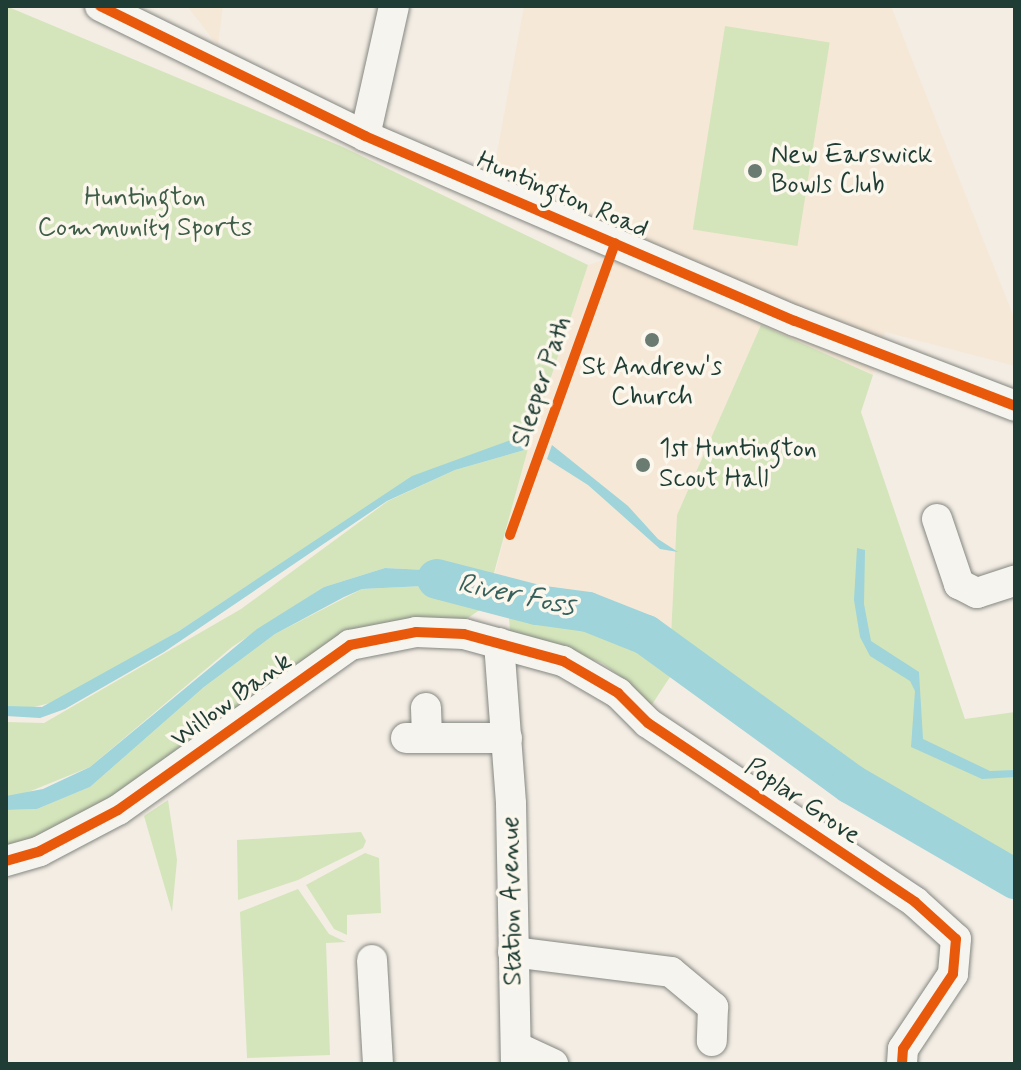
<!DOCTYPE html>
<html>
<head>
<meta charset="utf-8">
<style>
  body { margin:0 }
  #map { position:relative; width:1021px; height:1070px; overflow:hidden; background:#f4ede4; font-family:Mynerve,sans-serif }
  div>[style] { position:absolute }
  .built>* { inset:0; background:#f6e8d7 }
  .green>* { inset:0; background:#d4e5bb; transform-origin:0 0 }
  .water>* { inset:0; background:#9ed4da }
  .river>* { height:40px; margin:-20px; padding:0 20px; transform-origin:20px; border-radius:20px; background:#9ed4da }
  .roads { filter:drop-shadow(0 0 2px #848781) drop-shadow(0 0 2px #848781) }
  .minor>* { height:30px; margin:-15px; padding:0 15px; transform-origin:15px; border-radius:15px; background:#f6f4ef }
  .cycleway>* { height:10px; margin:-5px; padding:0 5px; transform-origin:5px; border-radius:5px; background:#e8590c }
  .dots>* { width:22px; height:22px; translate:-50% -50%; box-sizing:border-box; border:4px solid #fbf7ec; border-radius:50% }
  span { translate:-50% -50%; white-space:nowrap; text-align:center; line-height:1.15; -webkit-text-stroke:7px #fbf7ec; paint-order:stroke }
  .poi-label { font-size:26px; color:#1f3d34 }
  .left { translate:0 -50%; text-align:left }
  .street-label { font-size:26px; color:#1f3d34 }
  .park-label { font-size:26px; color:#3e5d48 }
  .water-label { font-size:28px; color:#36605c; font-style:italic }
  .frame { position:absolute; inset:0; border:8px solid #1f3d34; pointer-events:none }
</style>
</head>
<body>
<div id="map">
  <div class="built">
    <div style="clip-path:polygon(187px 6px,223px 6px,218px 46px)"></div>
    <div style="clip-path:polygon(524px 6px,891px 6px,1015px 320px,1015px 366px,885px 332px,873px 375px,761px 325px,677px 515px,669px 677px,489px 596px,528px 449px,588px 265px,650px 244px,493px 174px)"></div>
  </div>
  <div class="green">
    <div style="clip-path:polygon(6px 6px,343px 147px,588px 265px,533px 432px,459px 460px,352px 517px,179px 631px,54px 702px,26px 709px,6px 706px)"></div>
    <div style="left:725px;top:26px;width:106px;height:206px;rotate:9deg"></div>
    <div style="clip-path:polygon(761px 325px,873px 375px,861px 412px,965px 719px,1015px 712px,1015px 889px,670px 677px,649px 709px,624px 679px,602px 663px,510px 633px,508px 601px,532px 614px,585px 622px,650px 658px,669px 676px,677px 515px)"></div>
    <div style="clip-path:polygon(528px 449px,492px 580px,467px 572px,385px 568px,324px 587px,232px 647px,90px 767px,6px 801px,6px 722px,44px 723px,241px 609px,388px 501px,455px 470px)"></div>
    <div style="clip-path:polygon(424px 586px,489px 596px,487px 605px,459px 624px,392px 622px,66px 826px,6px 849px,6px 810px,37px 809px,90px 787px,204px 687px,275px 634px,362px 589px)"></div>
    <div style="clip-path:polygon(168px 800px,177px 860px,172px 912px,144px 816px)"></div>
    <div style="clip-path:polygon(361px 832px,366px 841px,363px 848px,298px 880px,238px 900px,237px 840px)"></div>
    <div style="clip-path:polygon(365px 853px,379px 858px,381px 913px,347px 915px,347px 935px,334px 929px,306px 885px)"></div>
    <div style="clip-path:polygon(298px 889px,329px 934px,346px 942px,326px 943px,330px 1055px,247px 1058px,240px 912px)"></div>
  </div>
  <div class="water">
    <div style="clip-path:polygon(533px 432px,528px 449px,455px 470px,387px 501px,164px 652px,65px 709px,40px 718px,6px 716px,6px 706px,42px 707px,179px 631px,412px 476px)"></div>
    <div style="clip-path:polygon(552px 445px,628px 506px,658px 539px,678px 552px,660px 549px,588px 485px,547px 459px)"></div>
    <div style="clip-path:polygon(857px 548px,865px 550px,864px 604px,871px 641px,919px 672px,923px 739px,990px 771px,1015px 770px,1015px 777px,982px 779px,911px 747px,915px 691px,910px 681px,870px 656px,860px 637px,854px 600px)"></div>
    <div style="clip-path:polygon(385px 568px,467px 572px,492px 580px,489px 596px,424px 586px,362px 589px,344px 597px,275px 634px,204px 687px,90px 787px,37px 809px,6px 810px,6px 796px,43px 789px,90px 767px,257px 629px,324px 587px)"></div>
  </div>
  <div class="river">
    <div style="left:437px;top:579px;width:103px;rotate:14.6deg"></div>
    <div style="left:537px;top:605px;width:51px;rotate:7.8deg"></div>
    <div style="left:588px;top:612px;width:62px;rotate:21.6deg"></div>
    <div style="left:646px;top:635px;width:253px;rotate:36deg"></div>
    <div style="left:851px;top:784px;width:190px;rotate:30.1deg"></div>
  </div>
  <div class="roads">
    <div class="minor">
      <div style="left:100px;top:6px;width:295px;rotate:26.1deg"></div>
      <div style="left:365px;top:136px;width:468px;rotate:23.3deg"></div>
      <div style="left:795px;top:321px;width:236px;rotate:21.1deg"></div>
      <div style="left:365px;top:136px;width:133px;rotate:-77.4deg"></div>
      <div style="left:937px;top:519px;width:69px;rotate:71.3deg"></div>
      <div style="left:959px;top:584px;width:20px;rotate:27deg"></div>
      <div style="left:977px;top:593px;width:40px;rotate:-18deg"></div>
      <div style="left:499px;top:643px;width:161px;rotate:85.7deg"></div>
      <div style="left:511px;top:804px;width:260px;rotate:88.9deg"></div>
      <div style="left:426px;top:708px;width:30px;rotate:88deg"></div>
      <div style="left:406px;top:738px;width:101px"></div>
      <div style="left:6px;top:861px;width:35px;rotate:-16deg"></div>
      <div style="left:40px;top:851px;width:88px;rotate:-27.7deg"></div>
      <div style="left:118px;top:810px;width:285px;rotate:-35.4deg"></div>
      <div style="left:350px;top:645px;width:67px;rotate:-11.1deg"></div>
      <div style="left:416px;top:632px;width:48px;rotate:2.4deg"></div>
      <div style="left:464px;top:634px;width:103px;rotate:15.3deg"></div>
      <div style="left:563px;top:661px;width:64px;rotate:30.2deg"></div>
      <div style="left:618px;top:693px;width:42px;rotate:45deg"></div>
      <div style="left:648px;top:723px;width:321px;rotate:33.8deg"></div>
      <div style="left:915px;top:902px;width:55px;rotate:42.1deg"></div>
      <div style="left:956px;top:939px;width:35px;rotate:95deg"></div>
      <div style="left:953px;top:974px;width:90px;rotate:123.7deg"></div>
      <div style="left:903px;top:1049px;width:15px;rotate:94deg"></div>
      <div style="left:513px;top:952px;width:159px;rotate:7.2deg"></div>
      <div style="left:671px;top:972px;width:55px;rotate:39.8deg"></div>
      <div style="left:713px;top:1007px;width:34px;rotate:92deg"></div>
      <div style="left:372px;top:960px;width:104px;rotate:86.7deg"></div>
      <div style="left:516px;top:1047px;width:41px;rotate:24.7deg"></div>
    </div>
  </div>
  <div class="cycleway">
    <div style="left:100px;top:6px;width:295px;rotate:26.1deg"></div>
    <div style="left:365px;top:136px;width:468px;rotate:23.3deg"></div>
    <div style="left:795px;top:321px;width:236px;rotate:21.1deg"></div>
    <div style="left:510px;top:535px;width:310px;rotate:-70.2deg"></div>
    <div style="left:6px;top:861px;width:35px;rotate:-16deg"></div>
    <div style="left:40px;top:851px;width:88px;rotate:-27.7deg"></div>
    <div style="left:118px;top:810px;width:285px;rotate:-35.4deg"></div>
    <div style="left:350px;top:645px;width:67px;rotate:-11.1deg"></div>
    <div style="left:416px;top:632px;width:48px;rotate:2.4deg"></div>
    <div style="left:464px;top:634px;width:103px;rotate:15.3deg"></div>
    <div style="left:563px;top:661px;width:64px;rotate:30.2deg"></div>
    <div style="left:618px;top:693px;width:42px;rotate:45deg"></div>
    <div style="left:648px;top:723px;width:321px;rotate:33.8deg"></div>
    <div style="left:915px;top:902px;width:55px;rotate:42.1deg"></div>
    <div style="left:956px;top:939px;width:35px;rotate:95deg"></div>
    <div style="left:953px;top:974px;width:90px;rotate:123.7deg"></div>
    <div style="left:903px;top:1049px;width:15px;rotate:94deg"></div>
  </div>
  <div class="dots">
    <div style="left:755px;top:171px;background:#6a7b72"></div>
    <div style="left:652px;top:340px;background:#6a7b72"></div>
    <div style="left:643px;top:465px;background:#6a7b72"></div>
  </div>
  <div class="poi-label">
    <span class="left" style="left:771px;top:171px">New Earswick<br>Bowls Club</span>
    <span style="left:652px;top:383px">St Andrew's<br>Church</span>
    <span class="left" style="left:659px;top:465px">1st Huntington<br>Scout Hall</span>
  </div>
  <div class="street-label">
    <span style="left:562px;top:196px;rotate:23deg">Huntington Road</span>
    <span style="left:543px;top:382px;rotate:-71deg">Sleeper Path</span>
    <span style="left:232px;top:701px;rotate:-36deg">Willow Bank</span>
    <span style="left:802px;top:802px;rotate:34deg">Poplar Grove</span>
    <span style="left:513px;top:901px;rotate:-91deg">Station Avenue</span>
  </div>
  <div class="park-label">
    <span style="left:145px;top:214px">Huntington<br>Community Sports</span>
  </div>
  <div class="water-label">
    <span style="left:516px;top:596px;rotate:12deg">River Foss</span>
  </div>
  <div class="frame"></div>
</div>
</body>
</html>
